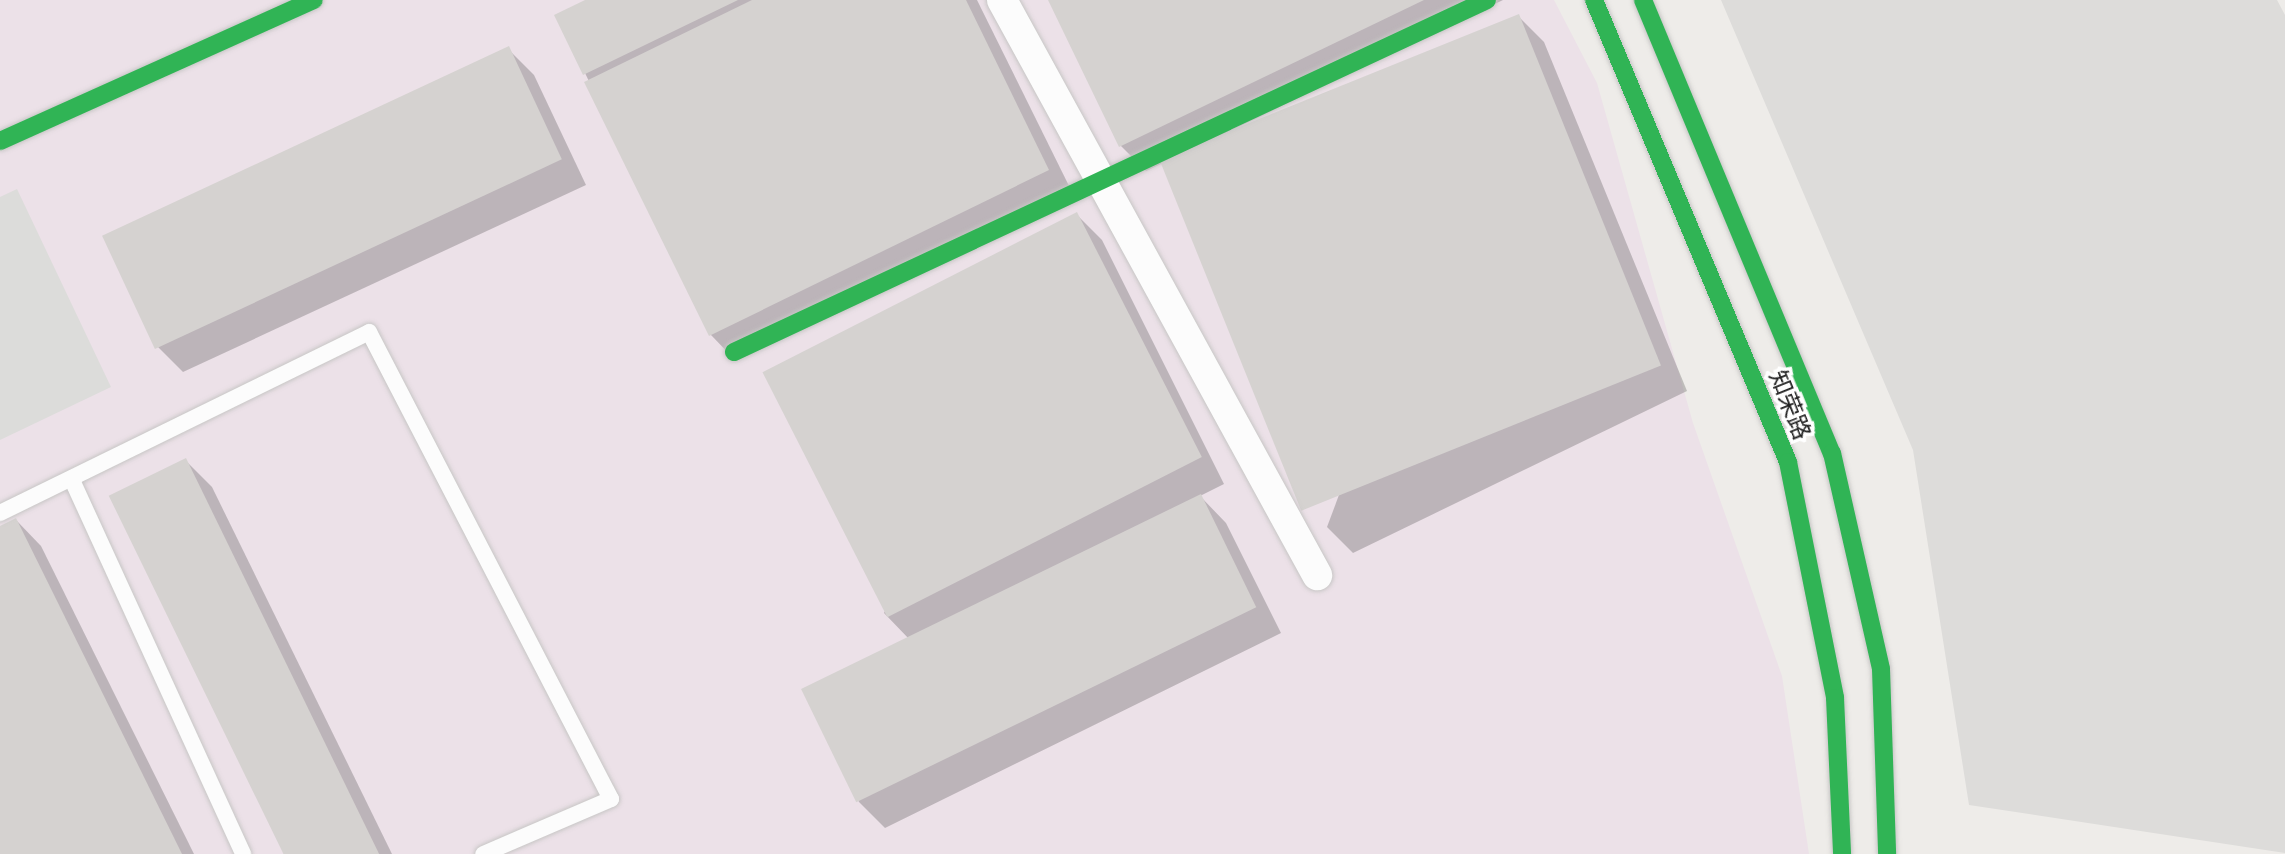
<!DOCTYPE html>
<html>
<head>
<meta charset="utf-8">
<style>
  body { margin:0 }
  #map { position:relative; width:2285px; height:854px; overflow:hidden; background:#eeece9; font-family:Poppins,"Noto Sans SC",sans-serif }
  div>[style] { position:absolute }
  .residential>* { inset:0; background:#dddcda }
  .industrial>* { inset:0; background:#ece1e8 }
  .religious>* { inset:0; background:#dcdcda }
  .shadow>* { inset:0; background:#0003 }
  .building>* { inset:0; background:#d5d2d0; transform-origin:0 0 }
  .roads { filter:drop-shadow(0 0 2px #c7c6c5) drop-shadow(0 0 2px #c7c6c5) }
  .lane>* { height:16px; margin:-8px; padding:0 8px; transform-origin:8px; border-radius:8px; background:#fcfcfc }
  .street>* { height:30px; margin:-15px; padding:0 15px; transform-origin:15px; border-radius:15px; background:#fcfcfc }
  .fast>* { height:18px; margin:-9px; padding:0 9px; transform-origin:9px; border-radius:9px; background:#30b455 }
  span { translate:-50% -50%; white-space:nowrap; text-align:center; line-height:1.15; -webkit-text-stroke:7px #fff; paint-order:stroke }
  .street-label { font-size:24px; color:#202020 }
</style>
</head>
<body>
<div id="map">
  <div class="residential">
    <div style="clip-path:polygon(1721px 0,2277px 0,2285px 15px,2285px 853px,1969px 805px,1913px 450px)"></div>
  </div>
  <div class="industrial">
    <div style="clip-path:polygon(0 0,1554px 0,1597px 83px,1693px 423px,1782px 676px,1809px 854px,0 854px)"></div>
  </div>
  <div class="religious">
    <div style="clip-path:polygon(17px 189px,111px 387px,0 440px,0 197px)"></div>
  </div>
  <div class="shadow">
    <div style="clip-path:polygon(590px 0,977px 0,1074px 196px,736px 361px,711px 335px,585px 73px)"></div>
    <div style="clip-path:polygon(1050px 0,1503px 0,1146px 171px,1120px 145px)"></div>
    <div style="clip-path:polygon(1518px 16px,1544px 42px,1687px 391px,1353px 553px,1327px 527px)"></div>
    <div style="clip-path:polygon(508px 49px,534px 75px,586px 185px,183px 372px,157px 346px)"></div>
    <div style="clip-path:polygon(1076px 214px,1102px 240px,1224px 484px,1200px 496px,1226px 523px,1281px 633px,885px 828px,859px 802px,804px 692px,910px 640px,884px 613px)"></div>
    <div style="clip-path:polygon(186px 461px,212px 487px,392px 854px,286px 854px)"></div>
    <div style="clip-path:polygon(16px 520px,41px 546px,194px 854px,0 854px,0 528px)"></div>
  </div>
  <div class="building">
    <div style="clip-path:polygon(585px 0,738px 0,583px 75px,554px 15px)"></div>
    <div style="clip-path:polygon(752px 0,966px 0,1049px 170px,709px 336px,584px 82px)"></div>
    <div style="clip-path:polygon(1048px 0,1424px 0,1119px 147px)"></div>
    <div style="left:1519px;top:14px;width:379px;height:388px;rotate:68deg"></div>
    <div style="left:509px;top:46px;width:125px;height:449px;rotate:65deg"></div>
    <div style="left:1077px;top:212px;width:275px;height:353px;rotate:63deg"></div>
    <div style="left:186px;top:458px;width:441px;height:86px;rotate:64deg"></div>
    <div style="left:1201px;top:494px;width:126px;height:445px;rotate:64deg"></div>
    <div style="clip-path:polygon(16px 518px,182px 854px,0 854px,0 526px)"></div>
  </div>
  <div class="roads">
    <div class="lane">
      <div style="left:72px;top:480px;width:411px;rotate:65.4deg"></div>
      <div style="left:0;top:513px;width:411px;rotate:-26.1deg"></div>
      <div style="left:369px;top:332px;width:526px;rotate:62.61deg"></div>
      <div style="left:611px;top:799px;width:139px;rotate:156.7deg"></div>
    </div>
    <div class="street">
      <div style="left:1002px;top:0;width:656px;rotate:61.28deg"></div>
    </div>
    <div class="fast">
      <div style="left:1594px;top:0;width:501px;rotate:67.22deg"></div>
      <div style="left:1788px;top:462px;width:241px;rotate:78.7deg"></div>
      <div style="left:1835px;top:698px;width:156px;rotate:87.4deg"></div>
      <div style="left:1643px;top:0;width:491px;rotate:67.4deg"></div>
      <div style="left:1832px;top:453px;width:221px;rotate:77.2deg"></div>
      <div style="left:1881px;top:669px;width:185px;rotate:88.1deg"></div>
      <div style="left:0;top:141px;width:344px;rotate:-24.2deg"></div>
      <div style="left:734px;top:352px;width:831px;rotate:-25.05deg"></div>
    </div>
  </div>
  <div class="street-label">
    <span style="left:1790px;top:405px;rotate:68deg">知荣路</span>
  </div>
</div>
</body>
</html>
